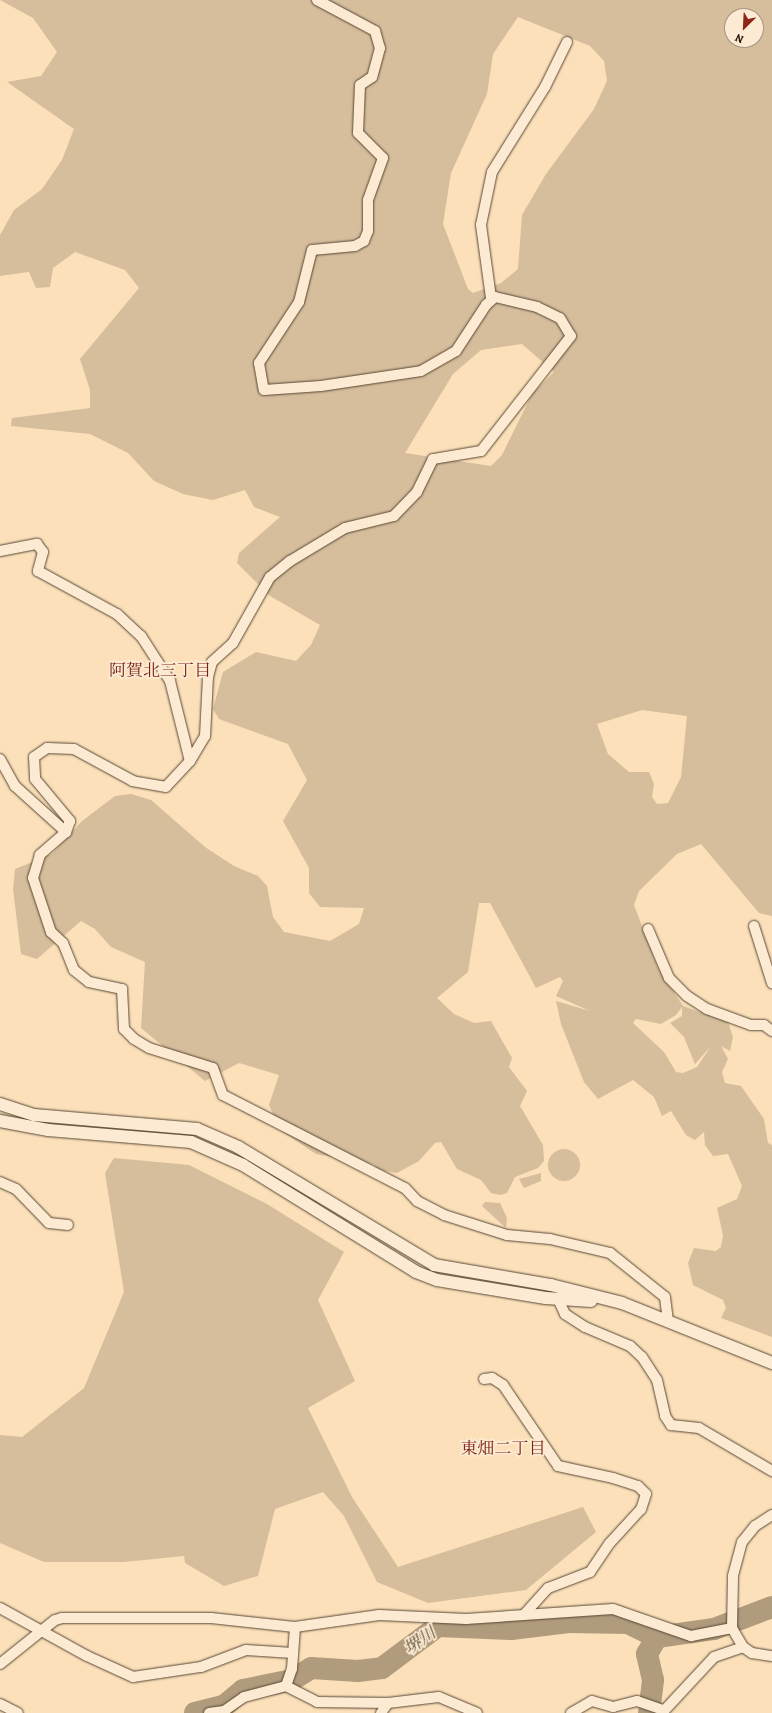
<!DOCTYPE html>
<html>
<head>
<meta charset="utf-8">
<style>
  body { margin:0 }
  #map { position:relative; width:772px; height:1713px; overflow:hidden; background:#fbe0ba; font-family:Alegreya,"Noto Serif JP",serif }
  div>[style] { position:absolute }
  .green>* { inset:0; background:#d6bd9c }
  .round { border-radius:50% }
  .river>* { height:22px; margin:-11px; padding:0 11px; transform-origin:11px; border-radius:11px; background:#b19b7d }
  .roads { filter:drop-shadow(0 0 1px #584734) drop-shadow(0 0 1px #584734) }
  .minor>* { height:10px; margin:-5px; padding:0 5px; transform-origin:5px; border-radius:5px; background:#fcebd2 }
  .tertiary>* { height:12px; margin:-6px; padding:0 6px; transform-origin:6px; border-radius:6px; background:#fcebd2 }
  span { translate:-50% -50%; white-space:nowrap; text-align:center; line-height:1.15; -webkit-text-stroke:3.5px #fcebd2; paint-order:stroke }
  .neighbourhood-label { font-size:17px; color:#7a1f14 }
  .water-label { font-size:17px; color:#62513c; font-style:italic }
  .north { position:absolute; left:724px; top:8px; width:40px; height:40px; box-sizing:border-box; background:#fcebd2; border:1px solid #a59581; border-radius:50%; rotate:204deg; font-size:11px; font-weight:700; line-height:16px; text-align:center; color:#221407 }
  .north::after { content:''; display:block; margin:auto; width:14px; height:18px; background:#8f2418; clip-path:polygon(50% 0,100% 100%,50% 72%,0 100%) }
</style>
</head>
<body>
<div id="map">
  <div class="green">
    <div style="clip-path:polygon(evenodd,0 0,772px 0,772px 916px,759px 913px,701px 844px,677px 854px,639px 891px,634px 905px,658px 968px,683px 1006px,728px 1022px,733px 1037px,730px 1051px,721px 1046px,728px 1059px,722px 1072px,725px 1083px,741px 1086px,764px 1119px,768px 1143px,772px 1145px,772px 1337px,721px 1318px,726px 1308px,723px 1300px,693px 1285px,688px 1263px,694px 1248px,716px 1251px,721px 1247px,723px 1235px,717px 1208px,737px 1199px,742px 1186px,728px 1154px,713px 1156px,705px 1145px,704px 1132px,695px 1140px,686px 1135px,671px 1111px,662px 1116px,654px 1097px,633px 1080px,598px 1099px,584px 1082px,561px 1024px,556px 1001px,590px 1011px,556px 996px,563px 981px,560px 977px,536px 988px,490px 903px,479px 903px,468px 972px,437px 998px,454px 1014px,474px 1023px,491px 1021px,512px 1058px,509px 1067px,527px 1091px,520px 1106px,543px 1145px,544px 1161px,538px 1168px,515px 1177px,507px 1193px,501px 1195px,491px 1193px,481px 1180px,457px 1169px,441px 1142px,435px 1143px,419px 1161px,397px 1173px,380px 1170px,373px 1164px,316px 1154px,280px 1130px,269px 1105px,279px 1075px,239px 1063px,205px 1081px,141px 1028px,145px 962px,111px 947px,95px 929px,81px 921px,37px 959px,21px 954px,13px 889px,15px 869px,52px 854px,82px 821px,115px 796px,131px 794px,151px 800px,205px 847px,234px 866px,258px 876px,267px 886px,273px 917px,284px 932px,330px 941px,359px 924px,364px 908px,320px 907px,309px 893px,309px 868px,283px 821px,307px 780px,288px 744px,219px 719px,213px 709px,223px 672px,256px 652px,296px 661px,311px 645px,320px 625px,270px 596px,237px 563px,239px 553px,280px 517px,254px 507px,245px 490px,213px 500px,183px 494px,154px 481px,128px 453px,90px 434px,11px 426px,12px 418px,90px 408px,90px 390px,80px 359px,139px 288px,125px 270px,75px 252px,53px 268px,50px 287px,36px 288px,29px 272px,0 276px,0 235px,14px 210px,42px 189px,62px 160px,74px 129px,7px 82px,41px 76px,57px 52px,33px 18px,0 0,732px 16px,756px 16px,756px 40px,732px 40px,732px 16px,0 0,518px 17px,590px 46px,604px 61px,607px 81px,594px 109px,546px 174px,522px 215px,518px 269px,501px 283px,473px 293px,468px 289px,443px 224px,451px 173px,487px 94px,493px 54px,518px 17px,0 0,522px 344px,554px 372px,532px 394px,502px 455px,491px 466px,405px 453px,453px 374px,481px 350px,522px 344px,0 0,642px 710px,687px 716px,681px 777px,668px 803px,657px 804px,652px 797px,654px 784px,649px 772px,629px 772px,608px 754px,597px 724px,642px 710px,0 0,682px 1007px,682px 1016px,670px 1023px,684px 1037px,695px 1064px,711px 1046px,697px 1067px,683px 1073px,676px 1072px,664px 1052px,633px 1023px,636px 1019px,661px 1024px,676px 1015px,682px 1007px)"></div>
    <div class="round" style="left:548px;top:1149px;width:32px;height:32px"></div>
    <div style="clip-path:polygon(114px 1158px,189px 1165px,267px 1204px,344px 1252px,318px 1300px,355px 1381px,308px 1408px,352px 1497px,398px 1567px,583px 1507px,596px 1532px,526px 1590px,428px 1603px,377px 1582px,344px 1516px,323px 1492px,275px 1509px,258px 1576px,224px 1586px,185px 1563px,184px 1556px,124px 1562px,44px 1562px,0 1543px,0 1435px,22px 1437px,84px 1388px,124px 1292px,105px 1173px)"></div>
    <div style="clip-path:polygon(541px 1173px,541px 1181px,524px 1188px,519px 1179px)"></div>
    <div style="clip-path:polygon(485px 1202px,500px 1203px,507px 1218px,506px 1228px,482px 1206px)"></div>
  </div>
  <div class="river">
    <div style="left:195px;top:1713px;width:30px;rotate:-14deg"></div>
    <div style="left:224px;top:1706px;width:25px;rotate:-40deg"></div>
    <div style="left:243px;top:1690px;width:50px;rotate:-11.5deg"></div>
    <div style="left:292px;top:1680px;width:22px;rotate:-32deg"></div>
    <div style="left:311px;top:1668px;width:47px;rotate:3.7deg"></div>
    <div style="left:358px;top:1671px;width:24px;rotate:-7deg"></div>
    <div style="left:382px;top:1668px;width:70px;rotate:-36.9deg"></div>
    <div style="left:438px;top:1626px;width:73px;rotate:2.4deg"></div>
    <div style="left:511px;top:1629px;width:58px;rotate:-6.9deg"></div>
    <div style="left:569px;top:1622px;width:59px;rotate:1deg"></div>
    <div style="left:628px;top:1623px;width:32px;rotate:26deg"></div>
    <div style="left:649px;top:1713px;width:33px;rotate:-83deg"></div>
    <div style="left:653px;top:1680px;width:27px;rotate:-103deg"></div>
    <div style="left:647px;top:1654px;width:20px;rotate:-60deg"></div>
    <div style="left:657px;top:1637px;width:58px;rotate:-8deg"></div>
    <div style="left:714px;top:1629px;width:62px;rotate:-20.8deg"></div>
  </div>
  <div class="roads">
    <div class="minor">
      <div style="left:317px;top:0;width:66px;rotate:28.1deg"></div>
      <div style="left:375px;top:31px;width:18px;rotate:74deg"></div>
      <div style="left:380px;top:48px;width:30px;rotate:105deg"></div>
      <div style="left:372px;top:77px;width:14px;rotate:146deg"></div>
      <div style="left:360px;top:85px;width:48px;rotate:92.4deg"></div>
      <div style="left:358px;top:133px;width:35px;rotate:45deg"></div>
      <div style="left:383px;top:158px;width:45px;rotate:109.7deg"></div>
      <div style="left:368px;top:200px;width:31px;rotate:90deg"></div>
      <div style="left:368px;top:231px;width:11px;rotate:112deg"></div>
      <div style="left:364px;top:241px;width:10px;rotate:151deg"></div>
      <div style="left:355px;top:246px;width:43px;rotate:174.7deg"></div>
      <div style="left:312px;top:250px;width:54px;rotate:104deg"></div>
      <div style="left:299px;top:302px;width:73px;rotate:123.3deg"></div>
      <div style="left:259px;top:363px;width:27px;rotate:80deg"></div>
      <div style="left:264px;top:390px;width:57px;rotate:-4deg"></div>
      <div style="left:321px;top:386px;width:101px;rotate:-8.5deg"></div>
      <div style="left:421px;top:371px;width:40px;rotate:-29.7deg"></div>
      <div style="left:456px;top:351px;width:55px;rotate:-56.9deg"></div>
      <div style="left:486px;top:305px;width:12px;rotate:-42deg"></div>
      <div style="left:495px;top:297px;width:43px;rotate:13.4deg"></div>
      <div style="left:537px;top:307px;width:25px;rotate:26deg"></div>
      <div style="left:560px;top:318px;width:21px;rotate:59deg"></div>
      <div style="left:571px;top:336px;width:146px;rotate:128deg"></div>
      <div style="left:481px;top:451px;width:49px;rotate:170.5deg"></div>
      <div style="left:433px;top:459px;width:37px;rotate:116deg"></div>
      <div style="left:417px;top:492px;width:33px;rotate:134deg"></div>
      <div style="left:394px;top:516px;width:50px;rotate:166.2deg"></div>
      <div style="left:345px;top:528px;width:64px;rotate:149deg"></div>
      <div style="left:290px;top:561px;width:26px;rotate:141deg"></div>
      <div style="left:270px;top:577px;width:76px;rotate:119.3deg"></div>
      <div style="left:233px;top:643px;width:28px;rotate:138deg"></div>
      <div style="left:212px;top:662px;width:16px;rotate:105deg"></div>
      <div style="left:208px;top:677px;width:59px;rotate:92.9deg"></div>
      <div style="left:205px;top:736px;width:29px;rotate:121deg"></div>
      <div style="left:190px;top:761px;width:35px;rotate:133deg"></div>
      <div style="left:166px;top:787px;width:34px;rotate:-170deg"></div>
      <div style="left:133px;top:781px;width:67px;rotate:-151.5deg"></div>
      <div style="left:74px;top:749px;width:27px;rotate:-178deg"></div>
      <div style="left:47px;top:748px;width:16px;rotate:145deg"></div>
      <div style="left:34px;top:757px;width:22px;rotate:87deg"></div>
      <div style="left:35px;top:779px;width:55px;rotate:50.2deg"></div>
      <div style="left:70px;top:821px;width:12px;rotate:110deg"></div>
      <div style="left:66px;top:832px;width:35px;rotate:139deg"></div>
      <div style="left:40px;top:855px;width:24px;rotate:107deg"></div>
      <div style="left:33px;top:878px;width:57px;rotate:71.6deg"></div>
      <div style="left:51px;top:932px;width:16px;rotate:43deg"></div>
      <div style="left:63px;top:943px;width:29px;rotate:68deg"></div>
      <div style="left:74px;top:970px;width:19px;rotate:39deg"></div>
      <div style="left:89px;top:982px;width:34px;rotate:12deg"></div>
      <div style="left:122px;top:989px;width:40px;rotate:87.1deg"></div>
      <div style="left:124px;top:1029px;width:14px;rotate:45deg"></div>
      <div style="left:134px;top:1039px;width:17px;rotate:31deg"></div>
      <div style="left:149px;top:1048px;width:67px;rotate:17.4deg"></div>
      <div style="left:213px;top:1068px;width:29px;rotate:70deg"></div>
      <div style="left:223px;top:1095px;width:204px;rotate:27.1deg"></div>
      <div style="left:405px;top:1188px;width:18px;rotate:47deg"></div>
      <div style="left:417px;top:1201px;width:30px;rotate:27deg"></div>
      <div style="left:444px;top:1215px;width:66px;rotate:17.6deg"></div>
      <div style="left:507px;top:1235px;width:43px;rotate:5.3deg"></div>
      <div style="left:550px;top:1239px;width:62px;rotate:13.1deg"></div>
      <div style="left:610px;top:1253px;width:70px;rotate:38.7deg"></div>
      <div style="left:665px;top:1297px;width:24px;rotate:83deg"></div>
      <div style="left:491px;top:298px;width:74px;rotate:-97.8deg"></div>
      <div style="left:481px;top:225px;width:54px;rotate:-78.3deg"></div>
      <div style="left:492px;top:172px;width:100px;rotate:-58.1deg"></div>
      <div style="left:545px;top:87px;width:50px;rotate:-63.9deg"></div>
      <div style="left:0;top:551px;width:38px;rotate:-11deg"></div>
      <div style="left:37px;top:544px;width:10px;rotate:53deg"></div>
      <div style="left:43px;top:552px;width:20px;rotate:105deg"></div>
      <div style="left:38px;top:571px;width:90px;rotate:28.6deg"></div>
      <div style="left:117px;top:614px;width:33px;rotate:43deg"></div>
      <div style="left:141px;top:636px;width:54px;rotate:57.2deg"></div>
      <div style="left:170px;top:681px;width:82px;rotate:76deg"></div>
      <div style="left:0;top:759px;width:31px;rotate:61deg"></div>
      <div style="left:15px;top:786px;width:69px;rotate:42deg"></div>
      <div style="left:754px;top:926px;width:60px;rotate:72.5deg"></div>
      <div style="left:648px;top:929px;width:53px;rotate:66.8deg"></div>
      <div style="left:669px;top:978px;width:25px;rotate:45deg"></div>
      <div style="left:687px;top:996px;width:24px;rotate:33deg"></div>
      <div style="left:707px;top:1009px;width:47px;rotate:20deg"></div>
      <div style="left:751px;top:1025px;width:13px"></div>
      <div style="left:764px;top:1025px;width:10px;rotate:37deg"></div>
      <div style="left:0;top:1182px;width:17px;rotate:24deg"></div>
      <div style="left:16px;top:1189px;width:47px;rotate:45.9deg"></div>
      <div style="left:49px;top:1223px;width:19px;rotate:6deg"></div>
      <div style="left:558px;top:1299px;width:17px;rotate:65deg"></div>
      <div style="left:565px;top:1314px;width:24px;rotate:33deg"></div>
      <div style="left:585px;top:1327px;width:49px;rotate:22.9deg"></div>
      <div style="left:630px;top:1346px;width:16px;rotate:43deg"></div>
      <div style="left:642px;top:1357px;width:27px;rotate:57deg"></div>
      <div style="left:657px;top:1380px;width:37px;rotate:77deg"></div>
      <div style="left:665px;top:1416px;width:11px;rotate:56deg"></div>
      <div style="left:671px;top:1425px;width:28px;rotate:6deg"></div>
      <div style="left:699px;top:1428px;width:85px;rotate:30.5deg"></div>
      <div style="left:484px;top:1379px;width:8px;rotate:-7deg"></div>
      <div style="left:492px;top:1378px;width:13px;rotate:32deg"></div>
      <div style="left:503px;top:1385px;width:98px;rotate:55.8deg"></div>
      <div style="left:558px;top:1466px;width:56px;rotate:12.3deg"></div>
      <div style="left:613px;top:1478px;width:26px;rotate:18deg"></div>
      <div style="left:638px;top:1486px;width:11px;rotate:45deg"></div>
      <div style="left:646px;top:1494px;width:16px;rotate:108deg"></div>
      <div style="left:641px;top:1509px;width:47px;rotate:132.4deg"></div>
      <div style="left:609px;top:1544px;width:34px;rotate:124deg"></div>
      <div style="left:590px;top:1572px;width:45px;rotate:159.1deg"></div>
      <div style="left:548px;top:1588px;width:36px;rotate:132deg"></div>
      <div style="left:772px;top:1515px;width:20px;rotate:147deg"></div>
      <div style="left:755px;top:1526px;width:21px;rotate:129deg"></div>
      <div style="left:742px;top:1542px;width:35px;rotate:105deg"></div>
      <div style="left:733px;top:1576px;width:52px;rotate:91.1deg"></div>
      <div style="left:732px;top:1628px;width:22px;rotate:60deg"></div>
      <div style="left:743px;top:1647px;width:11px;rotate:34deg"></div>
      <div style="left:752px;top:1653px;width:20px;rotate:9deg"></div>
      <div style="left:0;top:1608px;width:99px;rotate:28.9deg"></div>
      <div style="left:87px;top:1656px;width:51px;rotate:24.5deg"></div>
      <div style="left:133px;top:1677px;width:69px;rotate:-8.4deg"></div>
      <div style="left:201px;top:1667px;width:48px;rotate:-20.7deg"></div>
      <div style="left:246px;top:1650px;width:47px;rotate:3.7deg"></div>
      <div style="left:0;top:1664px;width:70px;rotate:-38.7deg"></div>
      <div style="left:55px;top:1620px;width:7px;rotate:-16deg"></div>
      <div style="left:62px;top:1618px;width:149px"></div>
      <div style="left:211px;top:1618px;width:84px;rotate:6.1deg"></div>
      <div style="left:295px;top:1627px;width:85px;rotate:-8.1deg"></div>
      <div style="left:379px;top:1615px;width:87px;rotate:2.6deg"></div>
      <div style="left:466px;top:1619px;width:147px;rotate:-3.9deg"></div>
      <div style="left:613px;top:1609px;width:83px;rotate:19.1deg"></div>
      <div style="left:691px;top:1636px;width:42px;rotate:-11deg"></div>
      <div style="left:286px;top:1686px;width:18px;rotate:-71deg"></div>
      <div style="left:292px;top:1669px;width:42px;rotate:-85.9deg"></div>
      <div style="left:0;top:1704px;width:20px;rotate:27deg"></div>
      <div style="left:209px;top:1713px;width:15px;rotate:-8deg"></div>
      <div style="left:224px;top:1711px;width:24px;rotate:-35deg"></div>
      <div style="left:244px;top:1697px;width:43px;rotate:-14.7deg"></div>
      <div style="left:286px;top:1686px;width:35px;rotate:27deg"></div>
      <div style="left:317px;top:1702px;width:71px;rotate:0.8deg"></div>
      <div style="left:388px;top:1703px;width:51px;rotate:-6.7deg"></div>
      <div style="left:439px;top:1697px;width:41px;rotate:22.8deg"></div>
      <div style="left:381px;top:1713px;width:12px;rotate:-55deg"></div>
      <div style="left:571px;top:1713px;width:24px;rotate:-30deg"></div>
      <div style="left:592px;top:1701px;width:22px;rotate:16deg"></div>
      <div style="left:613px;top:1707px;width:25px;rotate:-14deg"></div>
      <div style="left:637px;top:1701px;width:28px;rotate:19deg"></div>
      <div style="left:662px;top:1713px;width:76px;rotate:-47.1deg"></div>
      <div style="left:714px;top:1657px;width:31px;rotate:-19deg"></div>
    </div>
    <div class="tertiary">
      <div style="left:0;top:1104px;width:36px;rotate:18deg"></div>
      <div style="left:34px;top:1115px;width:164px;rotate:4.9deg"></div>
      <div style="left:197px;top:1129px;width:45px;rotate:23.7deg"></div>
      <div style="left:238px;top:1147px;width:229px;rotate:31deg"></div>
      <div style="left:434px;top:1265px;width:119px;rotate:9.7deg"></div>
      <div style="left:551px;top:1285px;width:73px;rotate:14.2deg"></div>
      <div style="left:622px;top:1303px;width:162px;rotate:21.8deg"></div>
      <div style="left:0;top:1121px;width:49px;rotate:10.6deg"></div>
      <div style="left:48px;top:1130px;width:144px;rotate:4.8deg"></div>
      <div style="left:191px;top:1142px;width:57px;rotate:23.9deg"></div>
      <div style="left:243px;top:1165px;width:203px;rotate:31.7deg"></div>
      <div style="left:416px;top:1272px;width:22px;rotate:21deg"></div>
      <div style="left:437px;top:1280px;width:110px;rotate:9.4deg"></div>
      <div style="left:546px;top:1298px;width:45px;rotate:3.8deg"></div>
    </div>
  </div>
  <div class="neighbourhood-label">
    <span style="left:160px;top:671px">阿賀北三丁目</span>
    <span style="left:503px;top:1449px">東畑二丁目</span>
  </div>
  <div class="water-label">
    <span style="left:420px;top:1641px;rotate:-35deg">堺川</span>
  </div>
  <div class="north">N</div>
</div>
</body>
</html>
